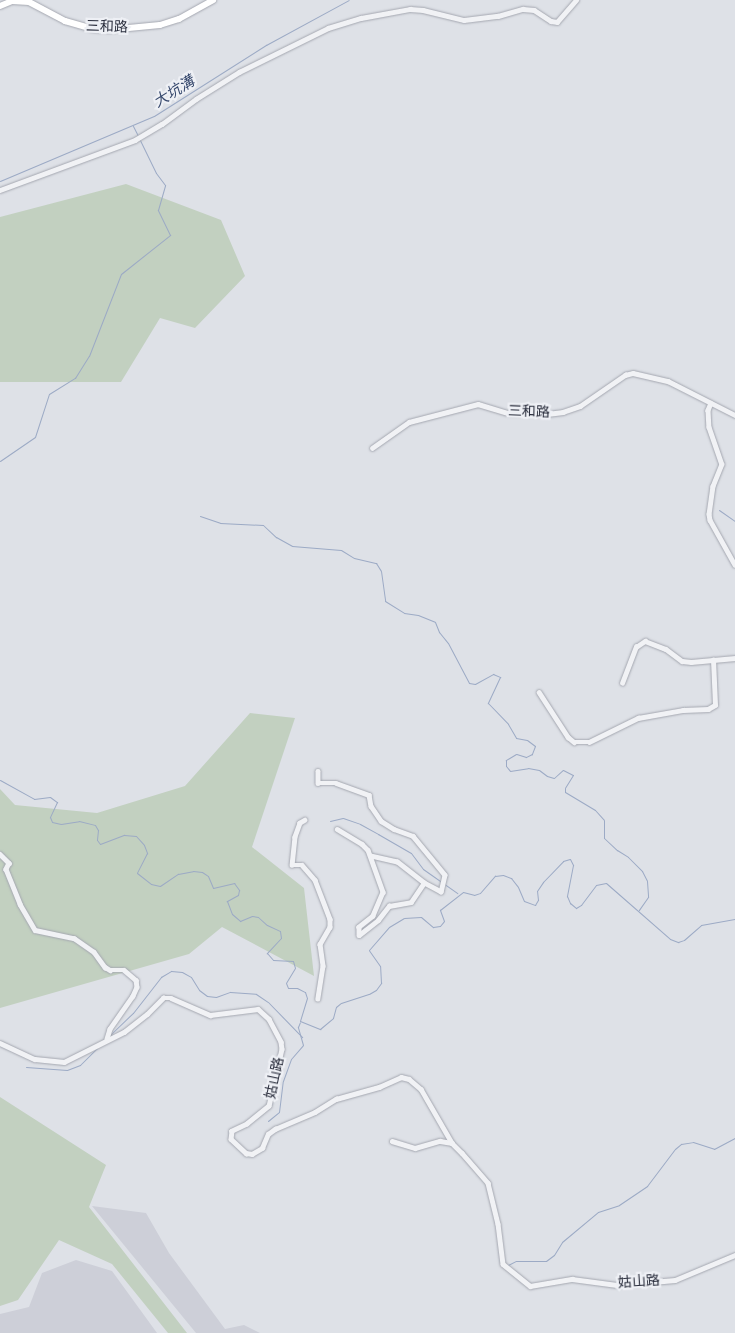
<!DOCTYPE html>
<html>
<head>
<meta charset="utf-8">
<style>
  body { margin:0 }
  #map { position:relative; width:735px; height:1333px; overflow:hidden; background:#dee1e7; font-family:"Fira Sans Condensed","Noto Sans TC",sans-serif }
  div>[style] { position:absolute }
  .built>* { inset:0; background:#cdcfd8 }
  .green>* { inset:0; background:#c2d0c0 }
  .stream>* { height:1px; margin:-0.5px; padding:0 0.5px; transform-origin:0.5px; border-radius:0.5px; background:#9caac5 }
  .roads { filter:drop-shadow(0 0 1px #a4a7b0) drop-shadow(0 0 1px #a4a7b0) }
  .street>* { height:4.5px; margin:-2.25px; padding:0 2.25px; transform-origin:2.25px; border-radius:2.25px; background:#f1f2f5 }
  .secondary>* { height:6px; margin:-3px; padding:0 3px; transform-origin:3px; border-radius:3px; background:#fff }
  span { translate:-50% -50%; white-space:nowrap; text-align:center; line-height:1.15; -webkit-text-stroke:4.5px #eef0f5; paint-order:stroke }
  .street-label { font-size:14px; color:#292d3c }
  .water-label { font-size:15px; color:#36486d; font-style:italic }
</style>
</head>
<body>
<div id="map">
  <div class="built">
    <div style="clip-path:polygon(92px 1206px,146px 1213px,169px 1253px,225px 1329px,244px 1325px,260px 1333px,196px 1333px)"></div>
    <div style="clip-path:polygon(76px 1260px,112px 1271px,157px 1333px,0 1333px,0 1314px,29px 1307px,42px 1273px)"></div>
  </div>
  <div class="green">
    <div style="clip-path:polygon(126px 184px,221px 220px,245px 276px,195px 328px,160px 318px,121px 382px,0 382px,0 217px)"></div>
    <div style="clip-path:polygon(250px 713px,295px 718px,252px 847px,304px 888px,314px 976px,222px 927px,189px 954px,0 1008px,0 789px,15px 805px,97px 813px,185px 786px)"></div>
    <div style="clip-path:polygon(0 1097px,106px 1165px,89px 1207px,187px 1333px,168px 1333px,112px 1264px,59px 1240px,18px 1300px,0 1306px)"></div>
  </div>
  <div class="stream">
    <div style="left:133px;top:126px;width:11px;rotate:63deg"></div>
    <div style="left:0;top:181px;width:167px;rotate:-22.9deg"></div>
    <div style="left:154px;top:116px;width:133px;rotate:-32.4deg"></div>
    <div style="left:266px;top:45px;width:94px;rotate:-28.5deg"></div>
    <div style="left:0;top:461px;width:42px;rotate:-34.4deg"></div>
    <div style="left:35px;top:437px;width:45px;rotate:-72deg"></div>
    <div style="left:49px;top:394px;width:31px;rotate:-32deg"></div>
    <div style="left:75px;top:378px;width:26px;rotate:-58deg"></div>
    <div style="left:89px;top:356px;width:88px;rotate:-68.7deg"></div>
    <div style="left:121px;top:274px;width:63px;rotate:-38.5deg"></div>
    <div style="left:170px;top:235px;width:28px;rotate:-116deg"></div>
    <div style="left:158px;top:210px;width:26px;rotate:-74deg"></div>
    <div style="left:165px;top:185px;width:15px;rotate:-127deg"></div>
    <div style="left:156px;top:173px;width:37px;rotate:-116deg"></div>
    <div style="left:719px;top:510px;width:19px;rotate:35deg"></div>
    <div style="left:200px;top:516px;width:21px;rotate:19deg"></div>
    <div style="left:220px;top:523px;width:43px;rotate:2.7deg"></div>
    <div style="left:263px;top:525px;width:18px;rotate:43deg"></div>
    <div style="left:276px;top:537px;width:18px;rotate:29deg"></div>
    <div style="left:292px;top:546px;width:49px;rotate:4.7deg"></div>
    <div style="left:341px;top:550px;width:15px;rotate:32deg"></div>
    <div style="left:354px;top:558px;width:23px;rotate:13deg"></div>
    <div style="left:376px;top:563px;width:9px;rotate:58deg"></div>
    <div style="left:381px;top:571px;width:30px;rotate:82deg"></div>
    <div style="left:385px;top:601px;width:22px;rotate:32deg"></div>
    <div style="left:404px;top:613px;width:14px;rotate:8deg"></div>
    <div style="left:418px;top:615px;width:18px;rotate:22deg"></div>
    <div style="left:435px;top:622px;width:11px;rotate:68deg"></div>
    <div style="left:439px;top:632px;width:14px;rotate:51deg"></div>
    <div style="left:448px;top:643px;width:45px;rotate:62.3deg"></div>
    <div style="left:469px;top:683px;width:6px;rotate:9deg"></div>
    <div style="left:475px;top:684px;width:21px;rotate:-29deg"></div>
    <div style="left:493px;top:674px;width:8px;rotate:23deg"></div>
    <div style="left:500px;top:677px;width:29px;rotate:115deg"></div>
    <div style="left:488px;top:703px;width:29px;rotate:46deg"></div>
    <div style="left:508px;top:724px;width:16px;rotate:60deg"></div>
    <div style="left:516px;top:738px;width:11px;rotate:10deg"></div>
    <div style="left:527px;top:740px;width:10px;rotate:37deg"></div>
    <div style="left:535px;top:746px;width:9px;rotate:111deg"></div>
    <div style="left:532px;top:754px;width:7px;rotate:153deg"></div>
    <div style="left:526px;top:757px;width:10px;rotate:-163deg"></div>
    <div style="left:516px;top:754px;width:12px;rotate:149deg"></div>
    <div style="left:506px;top:760px;width:6px;rotate:90deg"></div>
    <div style="left:506px;top:766px;width:6px;rotate:51deg"></div>
    <div style="left:510px;top:771px;width:18px;rotate:-9deg"></div>
    <div style="left:528px;top:768px;width:11px;rotate:10deg"></div>
    <div style="left:539px;top:770px;width:10px;rotate:37deg"></div>
    <div style="left:547px;top:776px;width:7px;rotate:16deg"></div>
    <div style="left:554px;top:778px;width:12px;rotate:-42deg"></div>
    <div style="left:563px;top:770px;width:11px;rotate:27deg"></div>
    <div style="left:573px;top:775px;width:15px;rotate:122deg"></div>
    <div style="left:565px;top:788px;width:4px;rotate:90deg"></div>
    <div style="left:565px;top:792px;width:35px;rotate:31deg"></div>
    <div style="left:595px;top:810px;width:13px;rotate:48deg"></div>
    <div style="left:604px;top:820px;width:18px;rotate:90deg"></div>
    <div style="left:604px;top:838px;width:18px;rotate:43deg"></div>
    <div style="left:617px;top:850px;width:13px;rotate:32deg"></div>
    <div style="left:628px;top:857px;width:20px;rotate:45deg"></div>
    <div style="left:642px;top:871px;width:11px;rotate:63deg"></div>
    <div style="left:647px;top:881px;width:16px;rotate:86deg"></div>
    <div style="left:648px;top:897px;width:16px;rotate:125deg"></div>
    <div style="left:0;top:780px;width:39px;rotate:29deg"></div>
    <div style="left:34px;top:799px;width:16px;rotate:-7deg"></div>
    <div style="left:50px;top:797px;width:9px;rotate:36deg"></div>
    <div style="left:57px;top:802px;width:17px;rotate:115deg"></div>
    <div style="left:50px;top:817px;width:5px;rotate:68deg"></div>
    <div style="left:52px;top:822px;width:9px;rotate:13deg"></div>
    <div style="left:61px;top:824px;width:18px;rotate:-9deg"></div>
    <div style="left:79px;top:821px;width:16px;rotate:14deg"></div>
    <div style="left:95px;top:825px;width:6px;rotate:59deg"></div>
    <div style="left:98px;top:830px;width:10px;rotate:96deg"></div>
    <div style="left:97px;top:840px;width:5px;rotate:53deg"></div>
    <div style="left:100px;top:844px;width:26px;rotate:-21deg"></div>
    <div style="left:124px;top:835px;width:12px;rotate:5deg"></div>
    <div style="left:136px;top:836px;width:12px;rotate:48deg"></div>
    <div style="left:144px;top:845px;width:9px;rotate:69deg"></div>
    <div style="left:147px;top:853px;width:22px;rotate:117deg"></div>
    <div style="left:137px;top:873px;width:18px;rotate:38deg"></div>
    <div style="left:151px;top:884px;width:9px;rotate:13deg"></div>
    <div style="left:160px;top:886px;width:22px;rotate:-34deg"></div>
    <div style="left:178px;top:874px;width:15px;rotate:-11deg"></div>
    <div style="left:193px;top:871px;width:9px;rotate:6deg"></div>
    <div style="left:202px;top:872px;width:7px;rotate:34deg"></div>
    <div style="left:208px;top:876px;width:13px;rotate:67deg"></div>
    <div style="left:213px;top:888px;width:22px;rotate:-13deg"></div>
    <div style="left:234px;top:883px;width:9px;rotate:54deg"></div>
    <div style="left:239px;top:890px;width:5px;rotate:101deg"></div>
    <div style="left:238px;top:895px;width:13px;rotate:151deg"></div>
    <div style="left:227px;top:901px;width:14px;rotate:69deg"></div>
    <div style="left:232px;top:914px;width:11px;rotate:41deg"></div>
    <div style="left:240px;top:921px;width:13px;rotate:-23deg"></div>
    <div style="left:252px;top:916px;width:6px;rotate:9deg"></div>
    <div style="left:258px;top:917px;width:12px;rotate:42deg"></div>
    <div style="left:267px;top:925px;width:14px;rotate:25deg"></div>
    <div style="left:280px;top:931px;width:7px;rotate:82deg"></div>
    <div style="left:281px;top:938px;width:21px;rotate:133deg"></div>
    <div style="left:267px;top:953px;width:9px;rotate:49deg"></div>
    <div style="left:273px;top:960px;width:20px;rotate:3deg"></div>
    <div style="left:293px;top:961px;width:7px;rotate:74deg"></div>
    <div style="left:295px;top:968px;width:17px;rotate:121deg"></div>
    <div style="left:286px;top:983px;width:5px;rotate:68deg"></div>
    <div style="left:288px;top:988px;width:9px"></div>
    <div style="left:297px;top:988px;width:9px;rotate:27deg"></div>
    <div style="left:305px;top:992px;width:6px;rotate:72deg"></div>
    <div style="left:307px;top:998px;width:24px;rotate:107deg"></div>
    <div style="left:300px;top:1021px;width:22px;rotate:22deg"></div>
    <div style="left:320px;top:1029px;width:17px;rotate:-40deg"></div>
    <div style="left:333px;top:1018px;width:11px;rotate:-75deg"></div>
    <div style="left:336px;top:1007px;width:6px;rotate:-39deg"></div>
    <div style="left:341px;top:1003px;width:29px;rotate:-18deg"></div>
    <div style="left:369px;top:994px;width:8px;rotate:-30deg"></div>
    <div style="left:376px;top:990px;width:9px;rotate:-54deg"></div>
    <div style="left:381px;top:983px;width:17px;rotate:-93deg"></div>
    <div style="left:380px;top:966px;width:19px;rotate:-125deg"></div>
    <div style="left:369px;top:950px;width:30px;rotate:-49deg"></div>
    <div style="left:389px;top:927px;width:17px;rotate:-31deg"></div>
    <div style="left:404px;top:918px;width:17px;rotate:-3deg"></div>
    <div style="left:421px;top:917px;width:16px;rotate:40deg"></div>
    <div style="left:433px;top:927px;width:7px;rotate:-8deg"></div>
    <div style="left:440px;top:926px;width:6px;rotate:-51deg"></div>
    <div style="left:444px;top:921px;width:12px;rotate:-110deg"></div>
    <div style="left:440px;top:910px;width:29px;rotate:-38deg"></div>
    <div style="left:463px;top:892px;width:11px;rotate:15deg"></div>
    <div style="left:474px;top:895px;width:6px;rotate:-18deg"></div>
    <div style="left:480px;top:893px;width:23px;rotate:-49deg"></div>
    <div style="left:495px;top:876px;width:8px;rotate:-7deg"></div>
    <div style="left:503px;top:875px;width:9px;rotate:21deg"></div>
    <div style="left:511px;top:878px;width:11px;rotate:52deg"></div>
    <div style="left:518px;top:887px;width:15px;rotate:67deg"></div>
    <div style="left:524px;top:901px;width:12px;rotate:20deg"></div>
    <div style="left:535px;top:905px;width:6px;rotate:-59deg"></div>
    <div style="left:538px;top:900px;width:9px;rotate:-96deg"></div>
    <div style="left:537px;top:891px;width:11px;rotate:-56deg"></div>
    <div style="left:543px;top:882px;width:29px;rotate:-46deg"></div>
    <div style="left:563px;top:861px;width:7px;rotate:-16deg"></div>
    <div style="left:570px;top:859px;width:7px;rotate:63deg"></div>
    <div style="left:573px;top:865px;width:32px;rotate:101deg"></div>
    <div style="left:567px;top:896px;width:8px;rotate:67deg"></div>
    <div style="left:570px;top:903px;width:8px;rotate:40deg"></div>
    <div style="left:576px;top:908px;width:6px;rotate:-31deg"></div>
    <div style="left:581px;top:905px;width:25px;rotate:-53deg"></div>
    <div style="left:596px;top:885px;width:10px;rotate:-11deg"></div>
    <div style="left:606px;top:883px;width:85px;rotate:41.2deg"></div>
    <div style="left:670px;top:939px;width:9px;rotate:21deg"></div>
    <div style="left:678px;top:942px;width:6px;rotate:-18deg"></div>
    <div style="left:684px;top:940px;width:23px;rotate:-41deg"></div>
    <div style="left:701px;top:925px;width:35px;rotate:-10deg"></div>
    <div style="left:330px;top:821px;width:13px;rotate:-13deg"></div>
    <div style="left:343px;top:818px;width:18px;rotate:19deg"></div>
    <div style="left:360px;top:824px;width:21px;rotate:29deg"></div>
    <div style="left:378px;top:834px;width:38px;rotate:30deg"></div>
    <div style="left:411px;top:853px;width:20px;rotate:53deg"></div>
    <div style="left:423px;top:869px;width:42px;rotate:35.2deg"></div>
    <div style="left:110px;top:1035px;width:32px;rotate:-44deg"></div>
    <div style="left:133px;top:1013px;width:46px;rotate:-52.1deg"></div>
    <div style="left:161px;top:977px;width:12px;rotate:-31deg"></div>
    <div style="left:171px;top:971px;width:11px;rotate:5deg"></div>
    <div style="left:182px;top:972px;width:10px;rotate:29deg"></div>
    <div style="left:191px;top:977px;width:15px;rotate:58deg"></div>
    <div style="left:199px;top:990px;width:10px;rotate:37deg"></div>
    <div style="left:207px;top:996px;width:9px;rotate:6deg"></div>
    <div style="left:216px;top:997px;width:15px;rotate:-20deg"></div>
    <div style="left:230px;top:992px;width:26px;rotate:4deg"></div>
    <div style="left:256px;top:994px;width:14px;rotate:34deg"></div>
    <div style="left:268px;top:1002px;width:49px;rotate:45.8deg"></div>
    <div style="left:26px;top:1067px;width:41px;rotate:4.2deg"></div>
    <div style="left:67px;top:1070px;width:14px;rotate:-21deg"></div>
    <div style="left:80px;top:1065px;width:24px;rotate:-45deg"></div>
    <div style="left:268px;top:1121px;width:14px;rotate:-39deg"></div>
    <div style="left:279px;top:1112px;width:31px;rotate:-83deg"></div>
    <div style="left:283px;top:1081px;width:23px;rotate:-70deg"></div>
    <div style="left:291px;top:1059px;width:18px;rotate:-49deg"></div>
    <div style="left:303px;top:1045px;width:19px;rotate:-106deg"></div>
    <div style="left:298px;top:1027px;width:5px;rotate:-68deg"></div>
    <div style="left:508px;top:1265px;width:9px;rotate:-27deg"></div>
    <div style="left:516px;top:1261px;width:30px"></div>
    <div style="left:546px;top:1261px;width:10px;rotate:-37deg"></div>
    <div style="left:554px;top:1255px;width:15px;rotate:-58deg"></div>
    <div style="left:562px;top:1242px;width:47px;rotate:-39.8deg"></div>
    <div style="left:598px;top:1212px;width:22px;rotate:-18deg"></div>
    <div style="left:619px;top:1205px;width:34px;rotate:-34deg"></div>
    <div style="left:647px;top:1186px;width:46px;rotate:-52.9deg"></div>
    <div style="left:675px;top:1149px;width:8px;rotate:-40deg"></div>
    <div style="left:681px;top:1144px;width:12px;rotate:-9deg"></div>
    <div style="left:693px;top:1142px;width:22px;rotate:18deg"></div>
    <div style="left:714px;top:1149px;width:24px;rotate:-28deg"></div>
  </div>
  <div class="roads">
    <div class="street">
      <div style="left:0;top:190px;width:144px;rotate:-20.3deg"></div>
      <div style="left:135px;top:140px;width:31px;rotate:-31deg"></div>
      <div style="left:162px;top:124px;width:42px;rotate:-36.3deg"></div>
      <div style="left:196px;top:99px;width:51px;rotate:-32.1deg"></div>
      <div style="left:239px;top:72px;width:99px;rotate:-26.3deg"></div>
      <div style="left:328px;top:28px;width:34px;rotate:-17deg"></div>
      <div style="left:361px;top:18px;width:50px;rotate:-10.4deg"></div>
      <div style="left:410px;top:9px;width:13px;rotate:4deg"></div>
      <div style="left:423px;top:10px;width:42px;rotate:13.7deg"></div>
      <div style="left:464px;top:20px;width:34px;rotate:-7deg"></div>
      <div style="left:498px;top:16px;width:26px;rotate:-16deg"></div>
      <div style="left:523px;top:9px;width:11px;rotate:5deg"></div>
      <div style="left:534px;top:10px;width:20px;rotate:33deg"></div>
      <div style="left:551px;top:21px;width:6px;rotate:9deg"></div>
      <div style="left:557px;top:22px;width:29px;rotate:-49deg"></div>
      <div style="left:711px;top:403px;width:8px;rotate:113deg"></div>
      <div style="left:708px;top:410px;width:17px;rotate:87deg"></div>
      <div style="left:709px;top:427px;width:39px;rotate:71deg"></div>
      <div style="left:722px;top:464px;width:24px;rotate:112deg"></div>
      <div style="left:713px;top:486px;width:28px;rotate:98deg"></div>
      <div style="left:709px;top:514px;width:6px;rotate:81deg"></div>
      <div style="left:710px;top:520px;width:51px;rotate:60.9deg"></div>
      <div style="left:372px;top:448px;width:45px;rotate:-35.1deg"></div>
      <div style="left:409px;top:422px;width:71px;rotate:-14.6deg"></div>
      <div style="left:478px;top:404px;width:31px;rotate:17deg"></div>
      <div style="left:508px;top:413px;width:39px;rotate:1deg"></div>
      <div style="left:547px;top:414px;width:16px;rotate:-7deg"></div>
      <div style="left:563px;top:412px;width:18px;rotate:-19deg"></div>
      <div style="left:580px;top:406px;width:55px;rotate:-34.6deg"></div>
      <div style="left:625px;top:375px;width:8px;rotate:-14deg"></div>
      <div style="left:633px;top:373px;width:36px;rotate:13deg"></div>
      <div style="left:668px;top:381px;width:75px;rotate:26.9deg"></div>
      <div style="left:622px;top:683px;width:39px;rotate:-69deg"></div>
      <div style="left:636px;top:647px;width:11px;rotate:-34deg"></div>
      <div style="left:645px;top:641px;width:22px;rotate:21deg"></div>
      <div style="left:666px;top:649px;width:20px;rotate:37deg"></div>
      <div style="left:682px;top:661px;width:9px;rotate:6deg"></div>
      <div style="left:691px;top:662px;width:44px;rotate:-5.2deg"></div>
      <div style="left:539px;top:692px;width:54px;rotate:57.2deg"></div>
      <div style="left:568px;top:737px;width:8px;rotate:40deg"></div>
      <div style="left:574px;top:742px;width:15px"></div>
      <div style="left:589px;top:742px;width:55px;rotate:-26.1deg"></div>
      <div style="left:638px;top:718px;width:46px;rotate:-10.1deg"></div>
      <div style="left:683px;top:710px;width:25px;rotate:-2deg"></div>
      <div style="left:708px;top:709px;width:8px;rotate:-30deg"></div>
      <div style="left:715px;top:705px;width:45px;rotate:-92.5deg"></div>
      <div style="left:318px;top:771px;width:12px;rotate:90deg"></div>
      <div style="left:318px;top:783px;width:18px"></div>
      <div style="left:336px;top:783px;width:35px;rotate:20deg"></div>
      <div style="left:369px;top:795px;width:11px;rotate:80deg"></div>
      <div style="left:371px;top:806px;width:18px;rotate:56deg"></div>
      <div style="left:381px;top:821px;width:15px;rotate:32deg"></div>
      <div style="left:394px;top:829px;width:20px;rotate:20deg"></div>
      <div style="left:413px;top:836px;width:50px;rotate:50.6deg"></div>
      <div style="left:445px;top:875px;width:17px;rotate:103deg"></div>
      <div style="left:441px;top:892px;width:19px;rotate:-152deg"></div>
      <div style="left:424px;top:883px;width:34px;rotate:-142deg"></div>
      <div style="left:397px;top:862px;width:27px;rotate:-167deg"></div>
      <div style="left:305px;top:820px;width:6px;rotate:149deg"></div>
      <div style="left:300px;top:823px;width:15px;rotate:110deg"></div>
      <div style="left:295px;top:837px;width:28px;rotate:96deg"></div>
      <div style="left:292px;top:865px;width:10px"></div>
      <div style="left:302px;top:865px;width:20px;rotate:49deg"></div>
      <div style="left:315px;top:880px;width:42px;rotate:69deg"></div>
      <div style="left:330px;top:919px;width:8px;rotate:90deg"></div>
      <div style="left:330px;top:927px;width:20px;rotate:120deg"></div>
      <div style="left:320px;top:944px;width:22px;rotate:82deg"></div>
      <div style="left:323px;top:966px;width:33px;rotate:99deg"></div>
      <div style="left:337px;top:829px;width:29px;rotate:31deg"></div>
      <div style="left:362px;top:844px;width:8px;rotate:45deg"></div>
      <div style="left:368px;top:850px;width:45px;rotate:70.3deg"></div>
      <div style="left:383px;top:892px;width:26px;rotate:113deg"></div>
      <div style="left:373px;top:916px;width:18px;rotate:142deg"></div>
      <div style="left:359px;top:927px;width:8px;rotate:90deg"></div>
      <div style="left:359px;top:935px;width:24px;rotate:-38deg"></div>
      <div style="left:378px;top:920px;width:18px;rotate:-52deg"></div>
      <div style="left:389px;top:906px;width:22px;rotate:-10deg"></div>
      <div style="left:411px;top:902px;width:23px;rotate:-56deg"></div>
      <div style="left:0;top:854px;width:13px;rotate:45deg"></div>
      <div style="left:9px;top:863px;width:7px;rotate:117deg"></div>
      <div style="left:6px;top:869px;width:38px;rotate:68deg"></div>
      <div style="left:20px;top:904px;width:30px;rotate:60deg"></div>
      <div style="left:35px;top:930px;width:40px;rotate:12deg"></div>
      <div style="left:74px;top:938px;width:24px;rotate:35deg"></div>
      <div style="left:94px;top:952px;width:19px;rotate:54deg"></div>
      <div style="left:105px;top:967px;width:6px;rotate:31deg"></div>
      <div style="left:110px;top:970px;width:14px"></div>
      <div style="left:124px;top:970px;width:16px;rotate:40deg"></div>
      <div style="left:136px;top:980px;width:7px;rotate:82deg"></div>
      <div style="left:137px;top:987px;width:10px;rotate:114deg"></div>
      <div style="left:133px;top:996px;width:40px;rotate:124.9deg"></div>
      <div style="left:110px;top:1029px;width:10px;rotate:107deg"></div>
      <div style="left:0;top:1043px;width:38px;rotate:25deg"></div>
      <div style="left:35px;top:1059px;width:29px;rotate:6deg"></div>
      <div style="left:64px;top:1062px;width:67px;rotate:-26.6deg"></div>
      <div style="left:124px;top:1032px;width:29px;rotate:-38deg"></div>
      <div style="left:147px;top:1014px;width:23px;rotate:-45deg"></div>
      <div style="left:163px;top:998px;width:8px"></div>
      <div style="left:171px;top:998px;width:43px;rotate:23.6deg"></div>
      <div style="left:210px;top:1015px;width:48px;rotate:-7.1deg"></div>
      <div style="left:258px;top:1009px;width:15px;rotate:42deg"></div>
      <div style="left:269px;top:1019px;width:26px;rotate:62deg"></div>
      <div style="left:281px;top:1042px;width:7px;rotate:82deg"></div>
      <div style="left:282px;top:1049px;width:58px;rotate:102.8deg"></div>
      <div style="left:269px;top:1106px;width:28px;rotate:141deg"></div>
      <div style="left:247px;top:1124px;width:17px;rotate:155deg"></div>
      <div style="left:232px;top:1131px;width:8px;rotate:97deg"></div>
      <div style="left:231px;top:1139px;width:21px;rotate:43deg"></div>
      <div style="left:246px;top:1153px;width:6px;rotate:9deg"></div>
      <div style="left:252px;top:1154px;width:12px;rotate:-31deg"></div>
      <div style="left:262px;top:1148px;width:15px;rotate:-67deg"></div>
      <div style="left:268px;top:1134px;width:9px;rotate:-36deg"></div>
      <div style="left:275px;top:1129px;width:43px;rotate:-23deg"></div>
      <div style="left:315px;top:1112px;width:25px;rotate:-32deg"></div>
      <div style="left:336px;top:1099px;width:45px;rotate:-15.6deg"></div>
      <div style="left:379px;top:1087px;width:24px;rotate:-24deg"></div>
      <div style="left:401px;top:1077px;width:8px;rotate:14deg"></div>
      <div style="left:409px;top:1079px;width:16px;rotate:40deg"></div>
      <div style="left:421px;top:1089px;width:62px;rotate:60.1deg"></div>
      <div style="left:392px;top:1141px;width:24px;rotate:17deg"></div>
      <div style="left:415px;top:1148px;width:26px;rotate:-16deg"></div>
      <div style="left:440px;top:1141px;width:12px;rotate:9deg"></div>
      <div style="left:452px;top:1143px;width:14px;rotate:45deg"></div>
      <div style="left:462px;top:1153px;width:40px;rotate:49deg"></div>
      <div style="left:488px;top:1183px;width:42px;rotate:76.3deg"></div>
      <div style="left:498px;top:1224px;width:40px;rotate:82.9deg"></div>
      <div style="left:503px;top:1264px;width:35px;rotate:39deg"></div>
      <div style="left:530px;top:1286px;width:43px;rotate:-9.5deg"></div>
      <div style="left:572px;top:1279px;width:45px;rotate:7.6deg"></div>
      <div style="left:617px;top:1285px;width:58px;rotate:-4.9deg"></div>
      <div style="left:675px;top:1280px;width:65px;rotate:-22.6deg"></div>
    </div>
    <div class="secondary">
      <div style="left:0;top:6px;width:13px;rotate:-23deg"></div>
      <div style="left:12px;top:1px;width:17px;rotate:3deg"></div>
      <div style="left:29px;top:2px;width:41px;rotate:27.8deg"></div>
      <div style="left:65px;top:21px;width:29px;rotate:16deg"></div>
      <div style="left:93px;top:29px;width:15px;rotate:4deg"></div>
      <div style="left:108px;top:30px;width:52px;rotate:-5.5deg"></div>
      <div style="left:160px;top:25px;width:20px;rotate:-18deg"></div>
      <div style="left:179px;top:19px;width:39px;rotate:-29deg"></div>
    </div>
  </div>
  <div class="street-label">
    <span style="left:107px;top:27px;rotate:2deg">三和路</span>
    <span style="left:529px;top:412px;rotate:2deg">三和路</span>
    <span style="left:275px;top:1078px;rotate:-78deg">姑山路</span>
    <span style="left:639px;top:1282px;rotate:-4deg">姑山路</span>
  </div>
  <div class="water-label">
    <span style="left:174px;top:92px;rotate:-32deg">大坑溝</span>
  </div>
</div>
</body>
</html>
